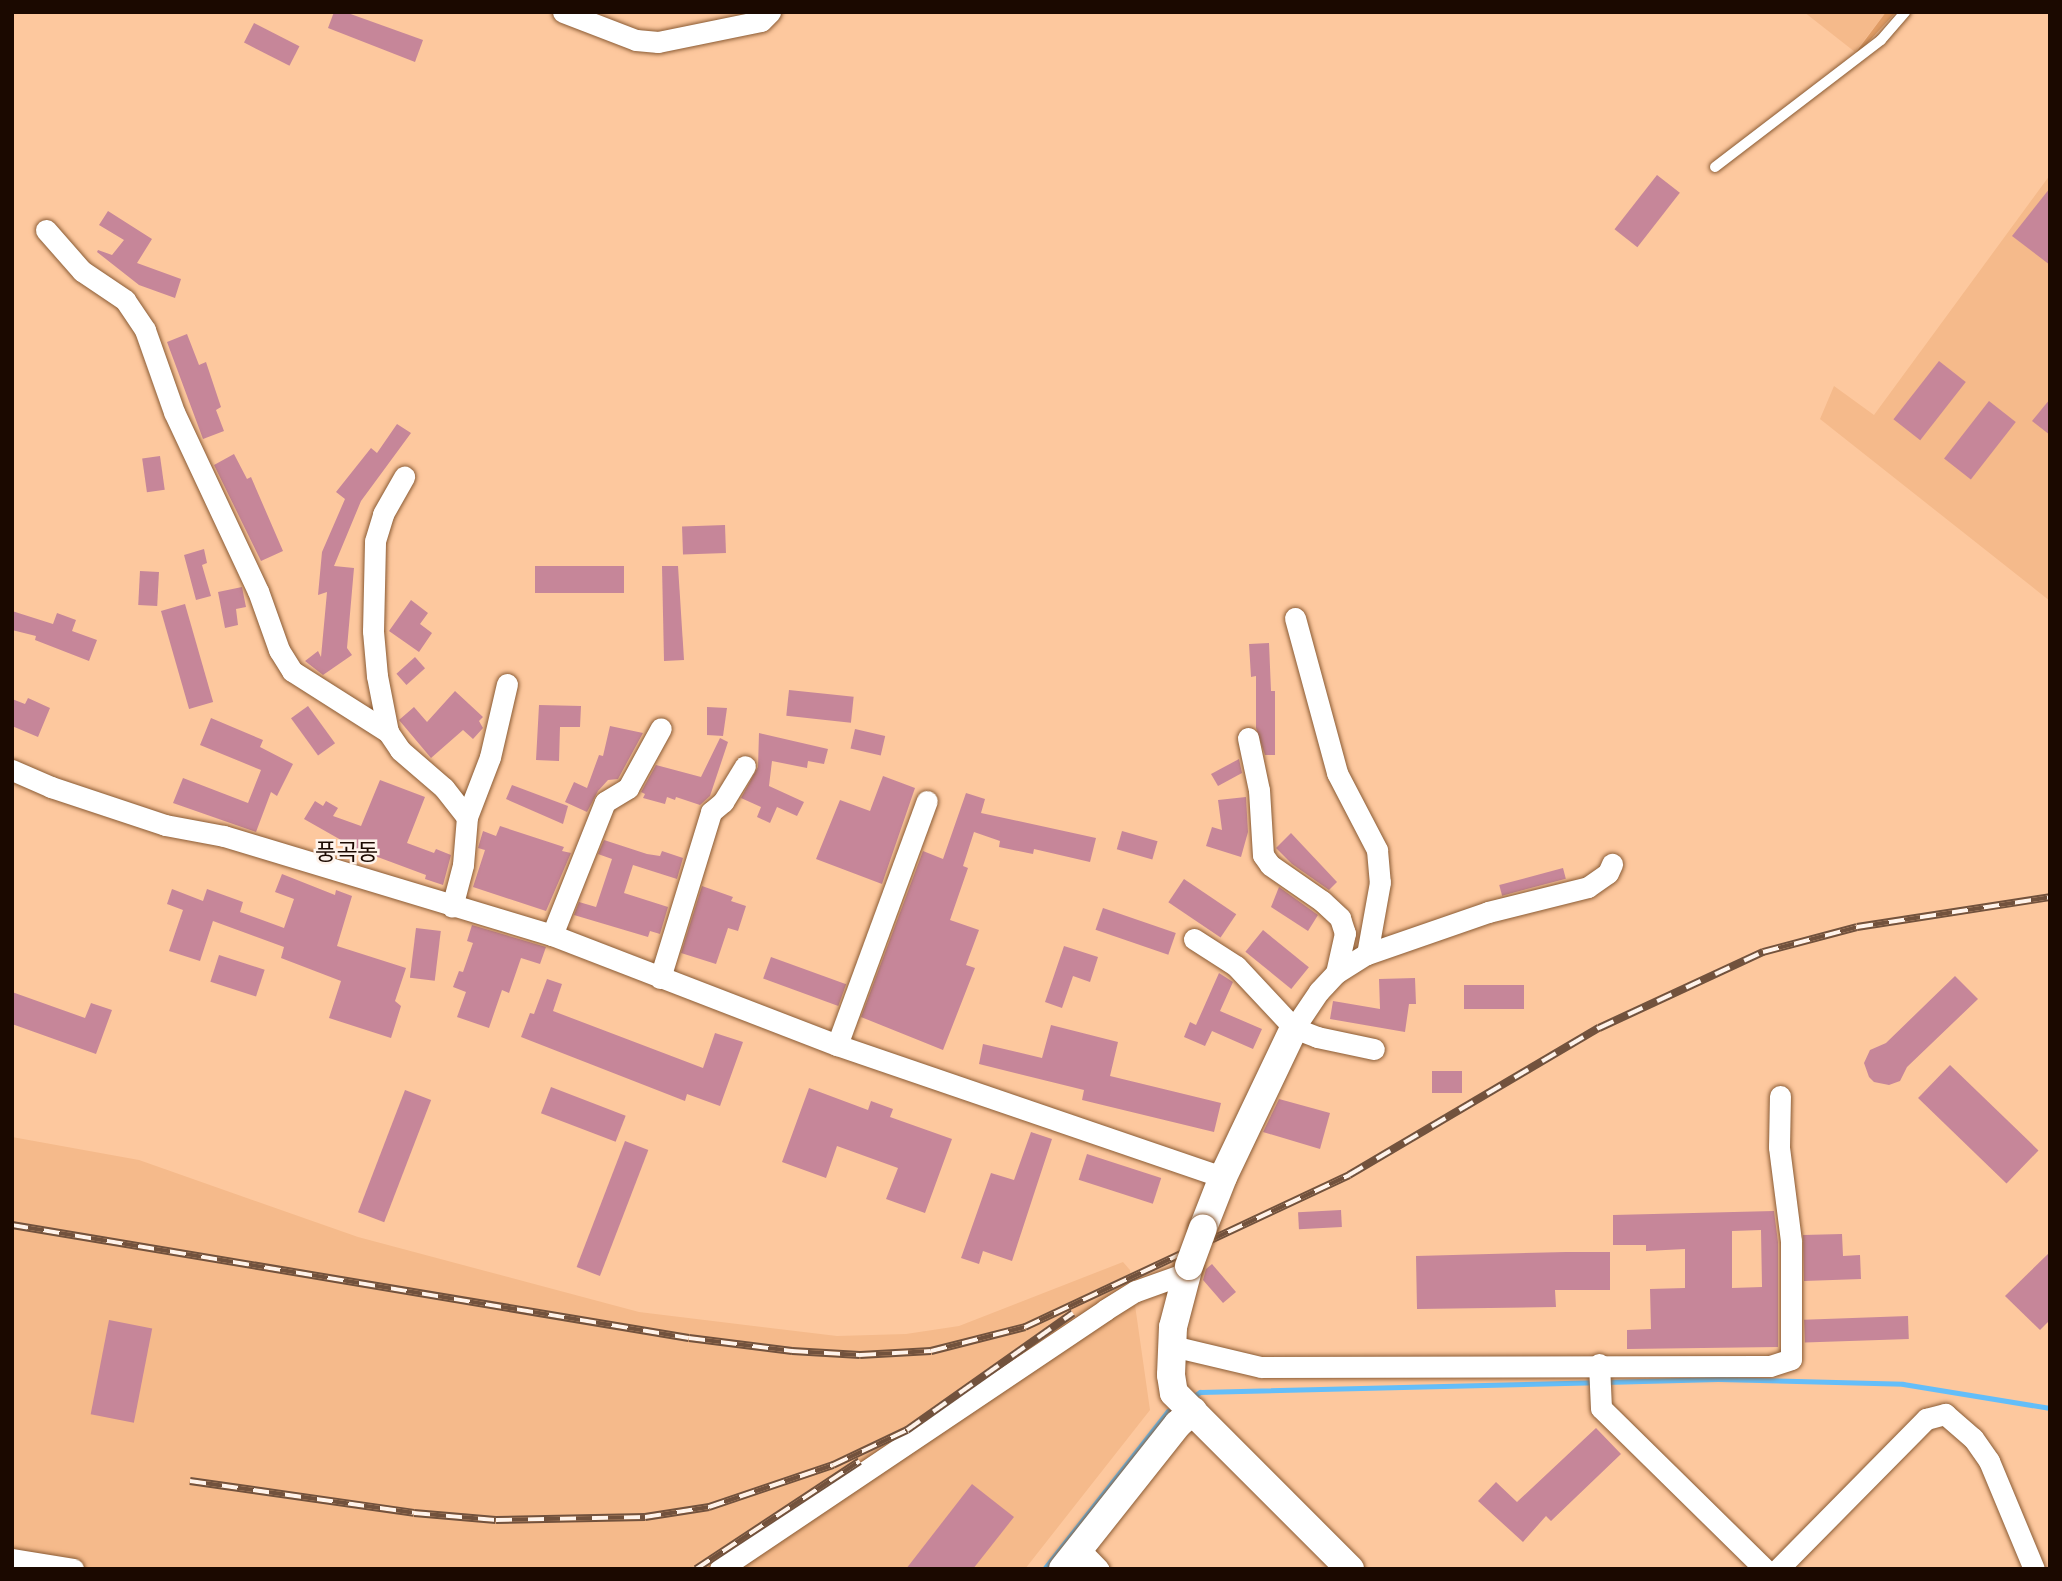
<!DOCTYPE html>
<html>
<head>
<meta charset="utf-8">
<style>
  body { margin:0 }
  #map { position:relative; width:2062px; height:1581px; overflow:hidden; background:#fdc89e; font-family:"PT Sans Narrow","Noto Sans KR",sans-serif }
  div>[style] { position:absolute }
  .built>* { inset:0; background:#f5ba8b }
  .green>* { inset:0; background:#e09d66 }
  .stream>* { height:5px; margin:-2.5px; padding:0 2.5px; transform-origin:2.5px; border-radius:2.5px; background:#64bef9 }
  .building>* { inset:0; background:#c68699; transform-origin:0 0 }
  .roads { filter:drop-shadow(0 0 2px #8a5b34) drop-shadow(0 0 2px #8a5b34) }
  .lane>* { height:10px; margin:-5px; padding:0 5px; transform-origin:5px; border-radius:5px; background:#fff }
  .street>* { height:21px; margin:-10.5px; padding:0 10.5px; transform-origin:10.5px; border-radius:10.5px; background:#fff }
  .secondary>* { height:28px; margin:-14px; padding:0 14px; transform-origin:14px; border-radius:14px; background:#fff }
  .rail>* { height:8px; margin-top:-4px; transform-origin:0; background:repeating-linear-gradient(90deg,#fef3eb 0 16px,#72523d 0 32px); box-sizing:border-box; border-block:2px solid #72523d }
  .bridges { filter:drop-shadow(0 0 2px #8a5b34) drop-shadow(0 0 2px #8a5b34) }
  .secondary-bridge>* { height:28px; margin:-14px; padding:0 14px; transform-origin:14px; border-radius:14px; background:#fff }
  span { translate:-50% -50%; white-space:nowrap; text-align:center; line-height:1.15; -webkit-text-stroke:5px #fef3eb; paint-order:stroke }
  .quarter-label { font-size:23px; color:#1b0900 }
  .frame { position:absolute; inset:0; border:14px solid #1b0900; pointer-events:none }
</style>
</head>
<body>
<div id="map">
  <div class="built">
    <div style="clip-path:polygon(1804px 12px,1886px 12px,1855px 52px)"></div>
    <div style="clip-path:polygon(2050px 175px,2050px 601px,1820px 419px,1834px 386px,1874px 415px)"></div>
    <div style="clip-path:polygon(12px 1137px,139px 1160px,358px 1237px,639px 1312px,837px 1336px,906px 1334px,959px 1326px,1123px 1262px,1130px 1270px,1150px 1410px,1025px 1569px,12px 1569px)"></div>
  </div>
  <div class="green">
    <div style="clip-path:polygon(1886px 12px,1896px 12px,1858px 53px,1856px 52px)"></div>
  </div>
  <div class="stream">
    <div style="left:1605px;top:1382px;width:113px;rotate:-1.5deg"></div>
    <div style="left:1718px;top:1379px;width:185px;rotate:1.5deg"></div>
    <div style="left:1903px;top:1384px;width:149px;rotate:9.3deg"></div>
    <div style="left:1191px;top:1398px;width:11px;rotate:-34deg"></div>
    <div style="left:1200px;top:1392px;width:396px;rotate:-1.4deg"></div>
    <div style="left:1044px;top:1569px;width:201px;rotate:-51.9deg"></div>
    <div style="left:1168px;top:1411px;width:9px;rotate:-32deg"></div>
  </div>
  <div class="building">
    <div style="clip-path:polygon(334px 12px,345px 12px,423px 40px,415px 62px,328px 28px)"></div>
    <div style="left:254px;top:23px;width:51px;height:22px;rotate:27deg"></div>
    <div style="left:1657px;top:175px;width:29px;height:69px;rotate:38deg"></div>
    <div style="clip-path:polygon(2050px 188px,2050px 265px,2012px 236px)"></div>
    <div style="clip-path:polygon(108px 211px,152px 239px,137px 263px,181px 279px,175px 298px,139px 285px,97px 252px,98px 250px,112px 255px,124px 240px,99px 225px)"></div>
    <div style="clip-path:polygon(187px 334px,199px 365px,206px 362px,221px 407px,216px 410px,224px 431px,203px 439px,167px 342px)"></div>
    <div style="left:1939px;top:361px;width:34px;height:74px;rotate:38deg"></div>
    <div style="clip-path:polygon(2050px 399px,2050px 435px,2032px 421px)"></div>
    <div style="left:1989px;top:401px;width:34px;height:73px;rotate:38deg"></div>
    <div style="clip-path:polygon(397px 424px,411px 433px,361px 501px,334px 566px,354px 568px,347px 648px,352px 655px,323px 675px,305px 661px,318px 651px,321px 657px,327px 592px,318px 595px,322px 552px,345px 499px,336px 492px,371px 448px,377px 453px)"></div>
    <div style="clip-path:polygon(234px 454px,247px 479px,251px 477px,283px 551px,261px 561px,214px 465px)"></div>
    <div style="left:160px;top:456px;width:34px;height:18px;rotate:82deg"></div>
    <div style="left:725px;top:525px;width:28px;height:43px;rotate:88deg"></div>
    <div style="clip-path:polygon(204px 549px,207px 563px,202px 565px,211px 596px,196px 600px,184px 555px)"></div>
    <div style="left:624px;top:566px;width:27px;height:89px;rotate:90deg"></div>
    <div style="clip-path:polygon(662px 566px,678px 566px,684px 660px,664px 661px)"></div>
    <div style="left:140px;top:571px;width:19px;height:34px;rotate:3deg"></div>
    <div style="clip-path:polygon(242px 587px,246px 607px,236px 609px,238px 625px,225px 628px,218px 592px)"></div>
    <div style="clip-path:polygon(411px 600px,428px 613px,420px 624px,432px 633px,419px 652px,389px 631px)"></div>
    <div style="left:185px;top:604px;width:102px;height:25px;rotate:74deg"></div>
    <div style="clip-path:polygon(12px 611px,53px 624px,57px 613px,76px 620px,72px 631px,97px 640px,89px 661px,35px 640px,36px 636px,12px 630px)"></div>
    <div style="clip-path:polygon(1269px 643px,1271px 691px,1275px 691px,1275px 755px,1265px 755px,1256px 728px,1256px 676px,1251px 677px,1249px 644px)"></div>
    <div style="left:415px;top:657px;width:15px;height:25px;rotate:48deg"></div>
    <div style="left:789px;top:690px;width:65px;height:26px;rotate:6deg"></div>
    <div style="clip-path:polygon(455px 691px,483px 717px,479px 721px,483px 728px,473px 739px,463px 730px,431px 758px,399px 720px,414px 707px,427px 722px)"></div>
    <div style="clip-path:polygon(28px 698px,50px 708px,38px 737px,12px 726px,12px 699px,25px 704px)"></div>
    <div style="clip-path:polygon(539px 705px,581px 706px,580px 727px,560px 727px,559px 761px,536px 760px)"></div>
    <div style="left:308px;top:706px;width:46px;height:21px;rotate:54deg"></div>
    <div style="clip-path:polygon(707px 707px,727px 708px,723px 736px,707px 735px)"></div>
    <div style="clip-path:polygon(211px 718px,263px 740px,260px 747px,293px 764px,277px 796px,271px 792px,256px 832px,173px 803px,183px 778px,248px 803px,261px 770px,200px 745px)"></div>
    <div style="clip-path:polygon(610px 726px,643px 733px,618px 779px,608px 780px,598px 791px,587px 812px,565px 802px,574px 782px,587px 788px,599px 755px,603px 756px)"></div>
    <div style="left:855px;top:729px;width:31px;height:20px;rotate:13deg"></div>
    <div style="clip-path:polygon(759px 733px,828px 749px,824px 764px,808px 761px,807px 768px,772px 761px,769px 786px,804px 802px,797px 816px,777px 807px,770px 823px,757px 817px,761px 807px,741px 798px,758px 767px)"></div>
    <div style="clip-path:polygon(720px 738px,728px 742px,710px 796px,700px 805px,676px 797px,675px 800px,667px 797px,665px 804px,643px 798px,645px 794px,641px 792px,656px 765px,701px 777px)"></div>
    <div style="clip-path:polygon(1239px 759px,1242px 773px,1218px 786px,1211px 774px)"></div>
    <div style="clip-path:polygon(883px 776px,915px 788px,882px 884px,816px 859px,840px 800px,870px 811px)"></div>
    <div style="clip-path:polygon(380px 780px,425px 797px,407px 843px,434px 853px,436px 849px,451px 855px,443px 885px,425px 879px,426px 875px,340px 843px,341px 840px,304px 819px,315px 801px,323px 806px,326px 801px,338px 808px,333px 816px,361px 826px)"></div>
    <div style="clip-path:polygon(512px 785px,568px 806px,563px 824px,506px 799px)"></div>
    <div style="clip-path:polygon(966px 793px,985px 799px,981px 813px,1096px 838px,1090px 862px,1034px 849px,1033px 854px,999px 847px,1000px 841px,974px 832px,963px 866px,968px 868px,950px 920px,979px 930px,966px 965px,975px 968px,943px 1050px,861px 1017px,923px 851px,943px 859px)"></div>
    <div style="clip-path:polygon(1246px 797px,1248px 832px,1241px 857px,1206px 846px,1212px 827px,1222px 830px,1218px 800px)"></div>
    <div style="clip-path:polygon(500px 826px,564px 847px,562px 851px,571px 853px,546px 911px,473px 887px,485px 850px,478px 848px,483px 831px,496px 836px)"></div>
    <div style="left:1122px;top:831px;width:37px;height:19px;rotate:16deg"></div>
    <div style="clip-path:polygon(1291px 833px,1337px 882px,1329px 890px,1292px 864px,1276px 848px)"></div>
    <div style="clip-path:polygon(604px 840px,647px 854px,660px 856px,662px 851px,683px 858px,677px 879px,633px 865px,624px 893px,668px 907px,660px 934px,650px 931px,648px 937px,574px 915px,579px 902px,596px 907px,612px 859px,598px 854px)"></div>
    <div style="left:1563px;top:868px;width:11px;height:66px;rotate:75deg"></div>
    <div style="clip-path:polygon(282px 874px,335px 895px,336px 890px,352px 896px,337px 946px,406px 968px,395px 1001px,401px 1006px,391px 1038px,329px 1018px,341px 981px,281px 958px,284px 947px,213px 921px,200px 961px,169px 951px,183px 910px,167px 904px,172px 889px,203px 901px,207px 889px,243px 902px,240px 912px,284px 928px,294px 899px,275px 892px)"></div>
    <div style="left:1184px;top:879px;width:63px;height:28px;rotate:34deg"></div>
    <div style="clip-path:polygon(702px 886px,733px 897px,731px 901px,746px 906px,738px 931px,728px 928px,716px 964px,681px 953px)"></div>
    <div style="clip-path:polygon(1279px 887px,1318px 915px,1308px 931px,1271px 907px)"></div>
    <div style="left:1103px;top:908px;width:77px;height:23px;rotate:19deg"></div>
    <div style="clip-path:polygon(472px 925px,546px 947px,540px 964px,521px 958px,509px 993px,502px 990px,489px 1028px,457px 1017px,466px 992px,453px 987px,459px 971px,463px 972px,473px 943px,467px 941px)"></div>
    <div style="left:416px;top:928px;width:25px;height:50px;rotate:7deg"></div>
    <div style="left:1263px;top:930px;width:59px;height:28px;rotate:39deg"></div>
    <div style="clip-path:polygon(1064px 946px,1098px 957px,1090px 982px,1073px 976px,1062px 1008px,1045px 1002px)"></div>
    <div style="left:219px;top:955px;width:48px;height:28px;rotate:18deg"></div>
    <div style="left:771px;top:957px;width:80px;height:23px;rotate:20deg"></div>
    <div style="clip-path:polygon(1219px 973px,1233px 982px,1220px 1011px,1262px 1029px,1253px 1049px,1212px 1031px,1205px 1046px,1184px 1037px,1190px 1022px,1196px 1025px)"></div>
    <div style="clip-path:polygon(1955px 976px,1978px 999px,1907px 1067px,1900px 1081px,1889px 1085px,1874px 1082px,1869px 1077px,1864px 1063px,1870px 1050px,1886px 1043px)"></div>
    <div style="clip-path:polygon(1415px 978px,1416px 1004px,1409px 1004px,1405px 1032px,1330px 1019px,1333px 1001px,1380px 1009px,1379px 979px)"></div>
    <div style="clip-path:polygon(547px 979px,562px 984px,553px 1011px,703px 1068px,715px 1033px,743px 1042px,720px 1106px,687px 1094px,685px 1101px,521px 1037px,530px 1013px,534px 1014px)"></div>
    <div style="left:1524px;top:985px;width:24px;height:60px;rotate:90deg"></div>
    <div style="clip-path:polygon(12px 992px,85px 1018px,91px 1003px,112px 1010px,96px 1054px,12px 1024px)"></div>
    <div style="clip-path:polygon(1051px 1025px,1118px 1042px,1110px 1076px,1221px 1103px,1214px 1132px,1082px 1100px,1084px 1090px,979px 1064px,983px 1044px,1042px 1058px)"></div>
    <div style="left:1950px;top:1065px;width:123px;height:46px;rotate:44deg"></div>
    <div style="left:1462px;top:1071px;width:22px;height:30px;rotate:90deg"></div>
    <div style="left:551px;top:1087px;width:80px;height:28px;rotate:21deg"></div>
    <div style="clip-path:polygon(809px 1088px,868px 1110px,871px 1101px,893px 1109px,890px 1117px,952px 1139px,925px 1213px,886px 1199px,898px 1168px,837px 1146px,826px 1178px,782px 1162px)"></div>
    <div style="left:405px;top:1090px;width:28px;height:131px;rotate:21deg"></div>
    <div style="clip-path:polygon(1279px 1099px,1330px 1113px,1320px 1149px,1263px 1132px)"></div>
    <div style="clip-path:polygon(1031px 1132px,1052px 1139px,1012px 1261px,983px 1251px,979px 1264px,961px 1258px,991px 1173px,1014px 1180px)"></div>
    <div style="left:625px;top:1141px;width:25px;height:135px;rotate:21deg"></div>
    <div style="left:1087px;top:1154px;width:78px;height:27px;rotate:18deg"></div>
    <div style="left:1341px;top:1210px;width:17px;height:43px;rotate:87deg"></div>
    <div style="clip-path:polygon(evenodd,1774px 1211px,1778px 1242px,1778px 1347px,1627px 1349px,1627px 1330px,1651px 1329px,1650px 1289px,1685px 1288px,1685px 1249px,1646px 1251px,1646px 1245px,1613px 1245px,1613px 1215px,1774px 1211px,1761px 1230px,1762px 1287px,1732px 1288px,1732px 1231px,1761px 1230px)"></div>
    <div style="clip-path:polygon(1842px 1234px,1843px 1256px,1860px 1255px,1861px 1279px,1804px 1281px,1803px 1235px)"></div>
    <div style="clip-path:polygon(1566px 1252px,1610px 1252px,1610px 1290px,1555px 1290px,1556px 1307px,1417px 1309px,1416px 1256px)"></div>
    <div style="clip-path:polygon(2050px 1252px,2050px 1320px,2040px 1330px,2005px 1296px)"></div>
    <div style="clip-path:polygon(1212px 1264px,1236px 1292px,1223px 1303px,1203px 1280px,1206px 1269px)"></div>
    <div style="left:1908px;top:1316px;width:23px;height:104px;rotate:88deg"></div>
    <div style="left:109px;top:1320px;width:44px;height:96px;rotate:11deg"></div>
    <div style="clip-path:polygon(1596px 1428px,1621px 1454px,1551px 1521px,1546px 1516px,1523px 1542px,1478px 1501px,1496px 1482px,1517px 1502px)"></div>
    <div style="clip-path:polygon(972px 1484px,1014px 1517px,973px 1569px,906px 1569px)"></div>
  </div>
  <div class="roads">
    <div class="lane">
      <div style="left:1715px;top:167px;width:209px;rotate:-37.4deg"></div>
      <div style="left:1881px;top:40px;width:37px;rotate:-49deg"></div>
    </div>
    <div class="street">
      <div style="left:563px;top:12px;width:78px;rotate:21deg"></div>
      <div style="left:636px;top:40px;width:22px;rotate:5deg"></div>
      <div style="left:658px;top:42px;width:105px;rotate:-11.5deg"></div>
      <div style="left:761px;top:21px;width:13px;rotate:-45deg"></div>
      <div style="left:46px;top:230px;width:55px;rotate:48.7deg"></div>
      <div style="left:82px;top:271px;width:52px;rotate:34deg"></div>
      <div style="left:125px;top:300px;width:36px;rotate:56deg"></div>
      <div style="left:145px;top:330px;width:87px;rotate:70.5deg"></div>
      <div style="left:174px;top:412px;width:198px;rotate:64.9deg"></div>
      <div style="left:258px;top:591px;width:63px;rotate:70.4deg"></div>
      <div style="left:279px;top:650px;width:25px;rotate:58deg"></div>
      <div style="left:292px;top:671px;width:114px;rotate:32.4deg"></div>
      <div style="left:388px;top:732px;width:22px;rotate:56deg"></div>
      <div style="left:400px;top:750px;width:58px;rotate:40.8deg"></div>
      <div style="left:444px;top:788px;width:37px;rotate:52deg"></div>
      <div style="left:467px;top:817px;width:48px;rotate:94.8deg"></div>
      <div style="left:463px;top:865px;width:43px;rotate:104.7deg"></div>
      <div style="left:1295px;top:618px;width:161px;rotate:74.8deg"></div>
      <div style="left:1337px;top:773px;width:87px;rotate:62.5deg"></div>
      <div style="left:1377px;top:850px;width:32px;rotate:85deg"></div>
      <div style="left:1380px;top:882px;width:73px;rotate:100.2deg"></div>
      <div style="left:388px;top:732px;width:57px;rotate:-101.1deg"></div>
      <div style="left:377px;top:676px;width:45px;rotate:-95.1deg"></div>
      <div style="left:373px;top:631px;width:90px;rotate:-88.7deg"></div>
      <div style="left:375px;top:541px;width:28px;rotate:-73deg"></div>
      <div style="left:383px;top:514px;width:43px;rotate:-60.4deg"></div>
      <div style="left:1248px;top:738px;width:53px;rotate:78.1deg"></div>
      <div style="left:1259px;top:790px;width:65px;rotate:86.5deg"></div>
      <div style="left:1263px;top:855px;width:12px;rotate:55deg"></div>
      <div style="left:1270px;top:865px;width:63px;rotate:34.7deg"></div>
      <div style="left:1322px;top:901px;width:25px;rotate:43deg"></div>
      <div style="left:1340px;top:918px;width:16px;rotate:72deg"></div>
      <div style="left:1345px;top:933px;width:41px;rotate:102.7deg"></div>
      <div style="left:1336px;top:973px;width:25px;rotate:133deg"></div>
      <div style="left:1319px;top:991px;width:45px;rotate:124deg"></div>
      <div style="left:12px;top:770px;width:43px;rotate:23.6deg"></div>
      <div style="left:51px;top:787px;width:120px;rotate:18.4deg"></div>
      <div style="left:165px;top:825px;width:60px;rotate:10.6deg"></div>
      <div style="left:224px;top:836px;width:343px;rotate:16.8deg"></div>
      <div style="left:552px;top:935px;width:305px;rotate:21.1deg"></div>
      <div style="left:837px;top:1045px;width:408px;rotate:18.9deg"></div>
      <div style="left:467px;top:817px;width:64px;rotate:-69deg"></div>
      <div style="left:490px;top:757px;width:75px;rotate:-76.9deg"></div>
      <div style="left:552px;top:935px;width:143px;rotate:-68.3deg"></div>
      <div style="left:605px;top:802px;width:27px;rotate:-31deg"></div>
      <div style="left:628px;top:788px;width:68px;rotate:-61.2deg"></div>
      <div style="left:1194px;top:939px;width:50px;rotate:32.7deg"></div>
      <div style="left:1236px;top:966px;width:85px;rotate:46.9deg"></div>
      <div style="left:1294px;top:1028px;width:25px;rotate:21deg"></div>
      <div style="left:1317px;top:1037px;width:58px;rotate:11.9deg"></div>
      <div style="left:1336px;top:973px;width:36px;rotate:-32deg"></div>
      <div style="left:1367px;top:954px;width:128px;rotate:-19.1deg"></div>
      <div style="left:1488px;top:912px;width:103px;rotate:-14deg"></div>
      <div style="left:1588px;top:887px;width:24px;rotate:-35deg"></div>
      <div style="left:1608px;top:873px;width:10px;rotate:-66deg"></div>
      <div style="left:660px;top:978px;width:174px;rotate:-72.9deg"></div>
      <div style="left:711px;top:812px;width:16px;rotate:-40deg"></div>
      <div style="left:723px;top:802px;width:42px;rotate:-58.6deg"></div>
      <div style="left:837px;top:1045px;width:260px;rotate:-69.8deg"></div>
      <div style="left:1172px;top:1346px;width:91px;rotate:13.3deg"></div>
      <div style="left:1261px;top:1367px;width:509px;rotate:-0.11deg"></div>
      <div style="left:1770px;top:1366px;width:22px;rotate:-18deg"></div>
      <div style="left:1791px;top:1359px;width:118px;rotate:-90deg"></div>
      <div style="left:1791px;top:1241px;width:95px;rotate:-97.3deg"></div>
      <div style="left:1779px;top:1147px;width:51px;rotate:-88.9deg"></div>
      <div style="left:1599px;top:1364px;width:44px;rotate:87.4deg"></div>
      <div style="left:1601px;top:1408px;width:230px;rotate:44.5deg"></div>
      <div style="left:1079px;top:1549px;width:28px;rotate:46deg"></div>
      <div style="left:12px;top:1559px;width:62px;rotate:9.3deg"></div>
      <div style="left:720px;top:1569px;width:464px;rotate:-33.9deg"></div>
      <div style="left:1105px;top:1310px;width:36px;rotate:-32deg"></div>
      <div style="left:1136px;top:1291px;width:53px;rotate:-19.8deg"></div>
      <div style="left:1778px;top:1569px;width:211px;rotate:-45.4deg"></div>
      <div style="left:1926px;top:1419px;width:20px;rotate:-15deg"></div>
      <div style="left:1945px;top:1414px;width:37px;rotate:41deg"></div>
      <div style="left:1973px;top:1438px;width:28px;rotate:55deg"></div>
      <div style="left:1989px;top:1461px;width:117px;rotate:67.4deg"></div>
    </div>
    <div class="secondary">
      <div style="left:1203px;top:1228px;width:55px;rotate:-68.6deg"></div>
      <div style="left:1223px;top:1177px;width:165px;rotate:-64.5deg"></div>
      <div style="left:1189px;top:1266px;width:63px;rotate:104.7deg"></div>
      <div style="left:1173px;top:1327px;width:48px;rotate:92.4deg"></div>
      <div style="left:1171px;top:1375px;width:18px;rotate:81deg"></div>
      <div style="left:1174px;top:1393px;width:249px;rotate:45deg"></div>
      <div style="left:1063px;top:1569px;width:185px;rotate:-51.6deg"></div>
      <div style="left:1178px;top:1424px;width:20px;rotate:-41deg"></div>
    </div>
  </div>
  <div class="rail">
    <div style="left:12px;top:1225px;width:686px;rotate:9.48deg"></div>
    <div style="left:689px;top:1338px;width:104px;rotate:7.2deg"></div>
    <div style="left:792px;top:1351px;width:68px;rotate:3.4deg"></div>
    <div style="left:860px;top:1355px;width:71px;rotate:-3.2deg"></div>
    <div style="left:931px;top:1351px;width:97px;rotate:-14.3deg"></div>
    <div style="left:1025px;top:1327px;width:358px;rotate:-25.1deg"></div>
    <div style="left:1349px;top:1175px;width:290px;rotate:-30.5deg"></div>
    <div style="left:1599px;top:1028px;width:181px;rotate:-24.9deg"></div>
    <div style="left:1763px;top:952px;width:97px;rotate:-14.9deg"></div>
    <div style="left:1857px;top:927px;width:195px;rotate:-8.8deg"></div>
    <div style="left:190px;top:1481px;width:226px;rotate:8.1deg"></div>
    <div style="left:414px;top:1513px;width:82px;rotate:4.9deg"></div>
    <div style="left:496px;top:1520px;width:149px;rotate:-1.2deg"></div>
    <div style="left:645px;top:1517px;width:65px;rotate:-8.9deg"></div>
    <div style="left:709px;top:1507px;width:131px;rotate:-18.7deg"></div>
    <div style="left:833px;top:1465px;width:82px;rotate:-25.3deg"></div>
    <div style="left:907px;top:1430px;width:203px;rotate:-35.2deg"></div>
    <div style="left:696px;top:1569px;width:196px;rotate:-33.4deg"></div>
  </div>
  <div class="bridges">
    <div class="secondary-bridge">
      <div style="left:1189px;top:1266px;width:40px;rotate:-69.8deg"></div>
    </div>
  </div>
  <div class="quarter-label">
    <span style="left:347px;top:852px">풍곡동</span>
  </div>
  <div class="frame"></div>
</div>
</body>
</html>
